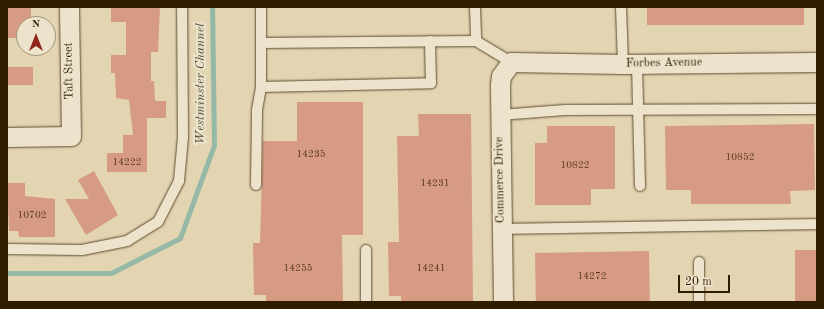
<!DOCTYPE html>
<html>
<head>
<meta charset="utf-8">
<style>
  body { margin:0 }
  #map { position:relative; width:824px; height:309px; overflow:hidden; background:#e3d4b2; font-family:"Old Standard TT",serif }
  div>[style] { position:absolute }
  .stream>* { height:5px; margin:-2.5px; padding:0 2.5px; transform-origin:2.5px; border-radius:2.5px; background:#96b9a7 }
  .building>* { inset:0; background:#d79a82; transform-origin:0 0 }
  .roads { filter:drop-shadow(0 0 1px #5d4b2c) drop-shadow(0 0 1px #5d4b2c) }
  .service>* { height:10px; margin:-5px; padding:0 5px; transform-origin:5px; border-radius:5px; background:#ede3cd }
  .minor>* { height:19px; margin:-9.5px; padding:0 9.5px; transform-origin:9.5px; border-radius:9.5px; background:#ede3cd }
  span { translate:-50% -50%; white-space:nowrap; text-align:center; line-height:1.15; -webkit-text-stroke:4px #ede3cd; paint-order:stroke }
  .number-label { font-size:10px; color:#5a3c20 }
  .number-label span { -webkit-text-stroke-width:0 }
  .street-label { font-size:12px; color:#301d00 }
  .water-label { font-size:13px; color:#4f4c32; font-style:italic }
  .frame { position:absolute; inset:0; border:8px solid #301d00; pointer-events:none }
  .north { position:absolute; left:16px; top:16px; width:40px; height:40px; box-sizing:border-box; background:#ede3cd; border:1px solid #a1947b; border-radius:50%; rotate:0deg; font-size:11px; font-weight:700; line-height:16px; text-align:center; color:#301d00 }
  .north::after { content:''; display:block; margin:auto; width:14px; height:18px; background:#8f2418; clip-path:polygon(50% 0,100% 100%,50% 72%,0 100%) }
  .scale { position:absolute; left:678px; top:275px; width:52px; height:18px; box-sizing:border-box; border:2px solid #301d00; border-top:0; padding-left:5px; font-size:12px; line-height:14px; white-space:nowrap; color:#301d00; -webkit-text-stroke:3px #ede3cd; paint-order:stroke }
</style>
</head>
<body>
<div id="map">
  <div class="stream">
    <div style="left:7px;top:273px;width:104px"></div>
    <div style="left:111px;top:273px;width:77px;rotate:-26.9deg"></div>
    <div style="left:180px;top:238px;width:99px;rotate:-69.9deg"></div>
    <div style="left:214px;top:145px;width:138px;rotate:-90.8deg"></div>
  </div>
  <div class="building">
    <div style="clip-path:polygon(7px 7px,31px 7px,31px 24px,24px 24px,24px 38px,7px 38px)"></div>
    <div style="clip-path:polygon(111px 7px,160px 7px,158px 52px,151px 52px,151px 81px,154px 81px,155px 101px,166px 101px,166px 118px,147px 118px,147px 172px,107px 172px,107px 153px,123px 153px,123px 135px,133px 135px,129px 100px,116px 98px,115px 73px,111px 73px,111px 55px,126px 55px,126px 22px,111px 22px)"></div>
    <div style="left:647px;top:7px;width:157px;height:18px"></div>
    <div style="left:7px;top:67px;width:26px;height:18px"></div>
    <div style="clip-path:polygon(297px 102px,363px 102px,363px 235px,342px 235px,343px 302px,266px 302px,266px 295px,254px 295px,253px 243px,260px 243px,263px 141px,297px 141px)"></div>
    <div style="clip-path:polygon(418px 114px,471px 114px,473px 302px,401px 302px,401px 296px,389px 296px,388px 242px,399px 242px,397px 136px,419px 136px)"></div>
    <div style="clip-path:polygon(814px 124px,815px 190px,790px 191px,791px 204px,691px 204px,691px 190px,666px 190px,665px 126px)"></div>
    <div style="clip-path:polygon(547px 126px,615px 126px,615px 189px,591px 189px,591px 205px,535px 205px,535px 143px,547px 143px)"></div>
    <div style="clip-path:polygon(94px 171px,118px 215px,86px 235px,65px 199px,89px 199px,78px 180px)"></div>
    <div style="clip-path:polygon(7px 183px,25px 183px,25px 196px,55px 199px,55px 237px,19px 237px,18px 231px,9px 231px)"></div>
    <div style="left:795px;top:250px;width:22px;height:52px"></div>
    <div style="left:649px;top:251px;width:51px;height:114px;rotate:89deg"></div>
  </div>
  <div class="roads">
    <div class="service">
      <div style="left:261px;top:7px;width:36px;rotate:90deg"></div>
      <div style="left:261px;top:43px;width:215px;rotate:-0.5deg"></div>
      <div style="left:476px;top:41px;width:41px;rotate:31deg"></div>
      <div style="left:475px;top:7px;width:34px;rotate:88deg"></div>
      <div style="left:621px;top:7px;width:57px;rotate:88deg"></div>
      <div style="left:261px;top:43px;width:44px;rotate:90deg"></div>
      <div style="left:261px;top:87px;width:170px;rotate:-1.3deg"></div>
      <div style="left:431px;top:83px;width:42px;rotate:-91.4deg"></div>
      <div style="left:637px;top:64px;width:122px;rotate:88.6deg"></div>
      <div style="left:500px;top:115px;width:65px;rotate:-4.4deg"></div>
      <div style="left:565px;top:110px;width:252px;rotate:-0.2deg"></div>
      <div style="left:256px;top:185px;width:75px;rotate:-89.2deg"></div>
      <div style="left:257px;top:110px;width:23px;rotate:-80deg"></div>
      <div style="left:502px;top:229px;width:315px;rotate:-0.9deg"></div>
      <div style="left:7px;top:249px;width:75px;rotate:0.8deg"></div>
      <div style="left:82px;top:250px;width:46px;rotate:-11.3deg"></div>
      <div style="left:127px;top:241px;width:36px;rotate:-32deg"></div>
      <div style="left:158px;top:222px;width:46px;rotate:-62.9deg"></div>
      <div style="left:179px;top:181px;width:44px;rotate:-84.8deg"></div>
      <div style="left:183px;top:137px;width:130px;rotate:-90.4deg"></div>
      <div style="left:366px;top:250px;width:52px;rotate:90deg"></div>
      <div style="left:699px;top:262px;width:40px;rotate:90deg"></div>
    </div>
    <div class="minor">
      <div style="left:7px;top:137px;width:64px;rotate:-0.9deg"></div>
      <div style="left:71px;top:136px;width:129px;rotate:-90.9deg"></div>
      <div style="left:503px;top:302px;width:217px;rotate:-90.8deg"></div>
      <div style="left:500px;top:85px;width:9px;rotate:-84deg"></div>
      <div style="left:501px;top:76px;width:17px;rotate:-54deg"></div>
      <div style="left:511px;top:62px;width:112px;rotate:1deg"></div>
      <div style="left:623px;top:64px;width:194px;rotate:-0.6deg"></div>
    </div>
  </div>
  <div class="number-label">
    <span style="left:311px;top:155px">14235</span>
    <span style="left:740px;top:158px">10852</span>
    <span style="left:127px;top:163px">14222</span>
    <span style="left:575px;top:166px">10822</span>
    <span style="left:435px;top:184px">14231</span>
    <span style="left:32px;top:216px">10702</span>
    <span style="left:298px;top:269px">14255</span>
    <span style="left:431px;top:269px">14241</span>
    <span style="left:592px;top:277px">14272</span>
  </div>
  <div class="street-label">
    <span style="left:664px;top:64px;rotate:-1deg">Forbes Avenue</span>
    <span style="left:70px;top:71px;rotate:-91deg">Taft Street</span>
    <span style="left:501px;top:180px;rotate:-91deg">Commerce Drive</span>
  </div>
  <div class="water-label">
    <span style="left:201px;top:84px;rotate:-90deg">Westminster Channel</span>
  </div>
  <div class="frame"></div>
  <div class="north">N</div>
  <div class="scale">20 m</div>
</div>
</body>
</html>
